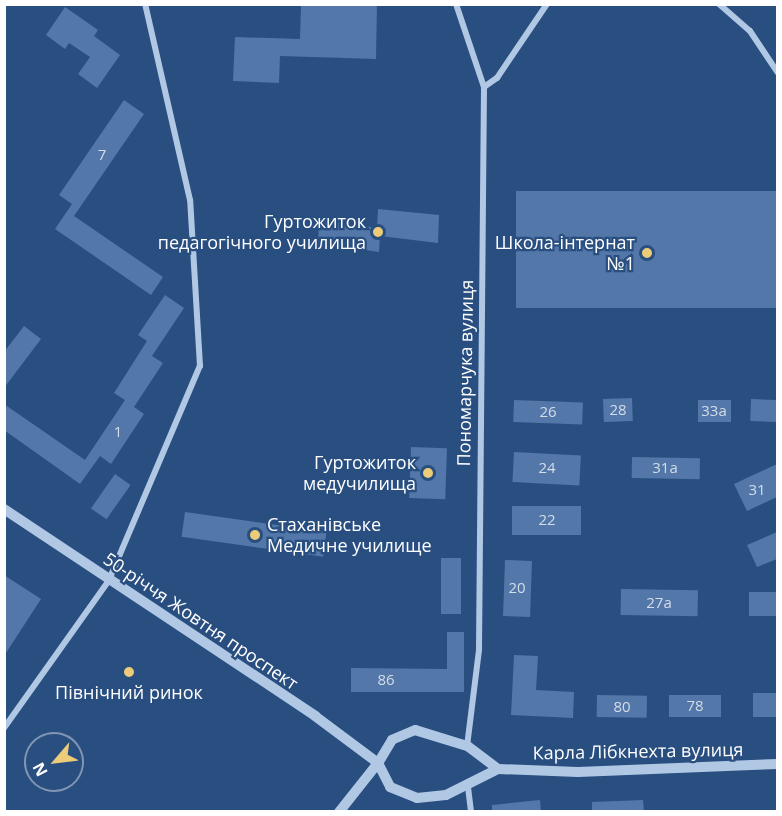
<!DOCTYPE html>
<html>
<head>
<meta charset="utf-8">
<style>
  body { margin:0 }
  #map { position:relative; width:782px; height:816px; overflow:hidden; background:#294e80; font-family:"Open Sans",sans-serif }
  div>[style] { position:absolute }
  .building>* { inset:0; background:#5277a8; transform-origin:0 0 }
  .minor>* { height:6px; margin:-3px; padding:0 3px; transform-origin:3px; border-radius:3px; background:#b1c8e5 }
  .tertiary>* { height:10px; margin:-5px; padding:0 5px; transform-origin:5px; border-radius:5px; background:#b1c8e5 }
  .dots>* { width:16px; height:16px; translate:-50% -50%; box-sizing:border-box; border:3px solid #294e80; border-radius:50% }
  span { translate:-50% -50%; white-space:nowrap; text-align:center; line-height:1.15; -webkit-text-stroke:4.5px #294e80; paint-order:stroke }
  .number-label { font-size:15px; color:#d4dde9 }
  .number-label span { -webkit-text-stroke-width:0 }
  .poi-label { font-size:18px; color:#fff }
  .right { translate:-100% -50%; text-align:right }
  .left { translate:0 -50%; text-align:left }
  .street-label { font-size:18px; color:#fff }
  .frame { position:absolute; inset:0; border:6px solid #fff; pointer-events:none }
  .north { position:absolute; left:24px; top:732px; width:60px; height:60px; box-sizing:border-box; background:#294e80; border:2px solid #7f95b3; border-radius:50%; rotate:242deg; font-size:16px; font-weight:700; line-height:24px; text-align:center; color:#fff }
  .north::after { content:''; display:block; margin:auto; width:21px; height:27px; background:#eccc78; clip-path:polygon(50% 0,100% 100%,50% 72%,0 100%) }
</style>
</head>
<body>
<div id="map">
  <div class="building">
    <div style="clip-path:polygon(301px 4px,377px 4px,376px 59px,280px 56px,279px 83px,233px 81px,235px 37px,300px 39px)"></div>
    <div style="clip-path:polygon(65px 7px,98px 30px,94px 36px,120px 55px,97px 88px,78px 74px,90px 57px,69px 43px,65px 49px,46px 35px)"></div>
    <div style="clip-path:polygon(124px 100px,144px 114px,74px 216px,163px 277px,151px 295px,55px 229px,72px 204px,59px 195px)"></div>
    <div style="left:777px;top:191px;width:117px;height:261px;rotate:90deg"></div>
    <div style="clip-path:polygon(378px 209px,439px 215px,438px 243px,380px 236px,379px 252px,318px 243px,319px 220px,377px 228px)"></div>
    <div style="clip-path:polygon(165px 295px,184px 308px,152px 356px,163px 363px,134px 407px,144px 414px,111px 464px,100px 456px,80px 484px,4px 430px,4px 404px,85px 460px,125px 400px,114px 393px,147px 341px,138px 335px)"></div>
    <div style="clip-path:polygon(24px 326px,41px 339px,4px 388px,4px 352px)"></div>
    <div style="left:632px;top:398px;width:23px;height:29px;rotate:88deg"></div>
    <div style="left:751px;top:399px;width:26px;height:22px;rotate:2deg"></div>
    <div style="left:514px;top:400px;width:69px;height:22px;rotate:2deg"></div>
    <div style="left:698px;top:400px;width:33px;height:22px"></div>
    <div style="left:411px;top:447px;width:36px;height:51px;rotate:2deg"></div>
    <div style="left:514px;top:452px;width:67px;height:30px;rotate:3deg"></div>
    <div style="left:632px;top:457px;width:68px;height:21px;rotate:1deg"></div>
    <div style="clip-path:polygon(777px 464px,777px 497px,747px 511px,734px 484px)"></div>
    <div style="left:115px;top:474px;width:19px;height:42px;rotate:35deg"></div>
    <div style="left:512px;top:506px;width:69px;height:29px"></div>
    <div style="left:185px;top:512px;width:143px;height:25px;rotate:8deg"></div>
    <div style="clip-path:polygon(777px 532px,777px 559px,757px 567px,747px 545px)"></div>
    <div style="left:441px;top:558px;width:20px;height:56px"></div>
    <div style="left:505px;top:560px;width:27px;height:56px;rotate:2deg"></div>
    <div style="clip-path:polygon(4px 575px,41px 599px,4px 656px)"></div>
    <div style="left:621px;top:589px;width:77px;height:26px;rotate:1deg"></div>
    <div style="left:777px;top:592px;width:24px;height:28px;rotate:90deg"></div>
    <div style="clip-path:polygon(447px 632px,464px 632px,464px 692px,351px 692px,351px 668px,447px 669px)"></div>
    <div style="clip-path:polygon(514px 655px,538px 656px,536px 690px,574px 692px,573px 718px,511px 715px)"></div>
    <div style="left:753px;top:693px;width:24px;height:24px"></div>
    <div style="left:597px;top:695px;width:50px;height:22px;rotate:1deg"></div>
    <div style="left:721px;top:695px;width:22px;height:52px;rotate:90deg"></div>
    <div style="clip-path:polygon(540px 800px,541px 812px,492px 812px,492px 805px)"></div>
    <div style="clip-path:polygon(643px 800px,644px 812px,592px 812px,592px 802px)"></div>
  </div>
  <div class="minor">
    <div style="left:456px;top:4px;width:88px;rotate:71.4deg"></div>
    <div style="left:484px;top:87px;width:563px;rotate:90.51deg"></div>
    <div style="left:479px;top:650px;width:97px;rotate:97.1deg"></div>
    <div style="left:719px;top:4px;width:41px;rotate:41.1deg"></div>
    <div style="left:750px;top:31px;width:50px;rotate:56.3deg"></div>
    <div style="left:484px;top:87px;width:16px;rotate:-35deg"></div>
    <div style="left:497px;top:78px;width:89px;rotate:-56deg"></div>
    <div style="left:4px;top:728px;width:181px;rotate:-54.6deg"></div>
    <div style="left:109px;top:580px;width:233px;rotate:-67deg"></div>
    <div style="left:200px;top:366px;width:166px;rotate:-93.4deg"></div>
    <div style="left:190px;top:200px;width:201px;rotate:-102.9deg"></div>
    <div style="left:468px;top:787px;width:25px;rotate:83deg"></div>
  </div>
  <div class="tertiary">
    <div style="left:4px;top:509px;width:374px;rotate:33.6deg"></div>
    <div style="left:315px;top:716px;width:79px;rotate:36.7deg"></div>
    <div style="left:378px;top:763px;width:27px;rotate:63deg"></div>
    <div style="left:390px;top:787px;width:29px;rotate:22deg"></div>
    <div style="left:417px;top:798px;width:29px;rotate:-6deg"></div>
    <div style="left:446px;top:795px;width:58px;rotate:-26.6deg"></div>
    <div style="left:498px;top:769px;width:39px;rotate:-143deg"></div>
    <div style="left:467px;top:746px;width:54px;rotate:-162.9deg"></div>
    <div style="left:415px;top:730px;width:25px;rotate:157deg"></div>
    <div style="left:392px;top:740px;width:27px;rotate:121deg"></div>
    <div style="left:378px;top:763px;width:63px;rotate:128.5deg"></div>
    <div style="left:498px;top:769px;width:80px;rotate:2.1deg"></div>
    <div style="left:578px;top:772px;width:200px;rotate:-2.3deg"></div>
  </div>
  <div class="dots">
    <div style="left:378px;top:232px;background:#eccc78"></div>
    <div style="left:647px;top:253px;background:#eccc78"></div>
    <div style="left:428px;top:473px;background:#eccc78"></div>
    <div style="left:255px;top:535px;background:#eccc78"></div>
    <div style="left:129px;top:672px;background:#eccc78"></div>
  </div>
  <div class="number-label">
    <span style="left:102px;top:155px">7</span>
    <span style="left:618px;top:410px">28</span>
    <span style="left:714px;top:411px">33а</span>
    <span style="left:548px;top:412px">26</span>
    <span style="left:118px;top:432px">1</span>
    <span style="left:547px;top:468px">24</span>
    <span style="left:665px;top:468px">31а</span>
    <span style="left:757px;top:490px">31</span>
    <span style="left:547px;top:520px">22</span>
    <span style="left:517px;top:588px">20</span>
    <span style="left:659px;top:603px">27а</span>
    <span style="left:386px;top:680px">86</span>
    <span style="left:695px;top:706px">78</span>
    <span style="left:622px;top:707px">80</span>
  </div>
  <div class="poi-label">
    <span class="right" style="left:366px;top:232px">Гуртожиток<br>педагогічного училища</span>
    <span class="right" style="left:635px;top:253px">Школа-інтернат<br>№1</span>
    <span class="right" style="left:416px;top:473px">Гуртожиток<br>медучилища</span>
    <span class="left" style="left:267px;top:535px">Стаханівське<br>Медичне училище</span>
    <span style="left:129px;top:692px">Північний ринок</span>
  </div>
  <div class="street-label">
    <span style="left:465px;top:373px;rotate:-89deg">Пономарчука вулиця</span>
    <span style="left:201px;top:621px;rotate:34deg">50-річчя Жовтня проспект</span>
    <span style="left:638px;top:751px;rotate:-1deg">Карла Лібкнехта вулиця</span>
  </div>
  <div class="frame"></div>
  <div class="north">N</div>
</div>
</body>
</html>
